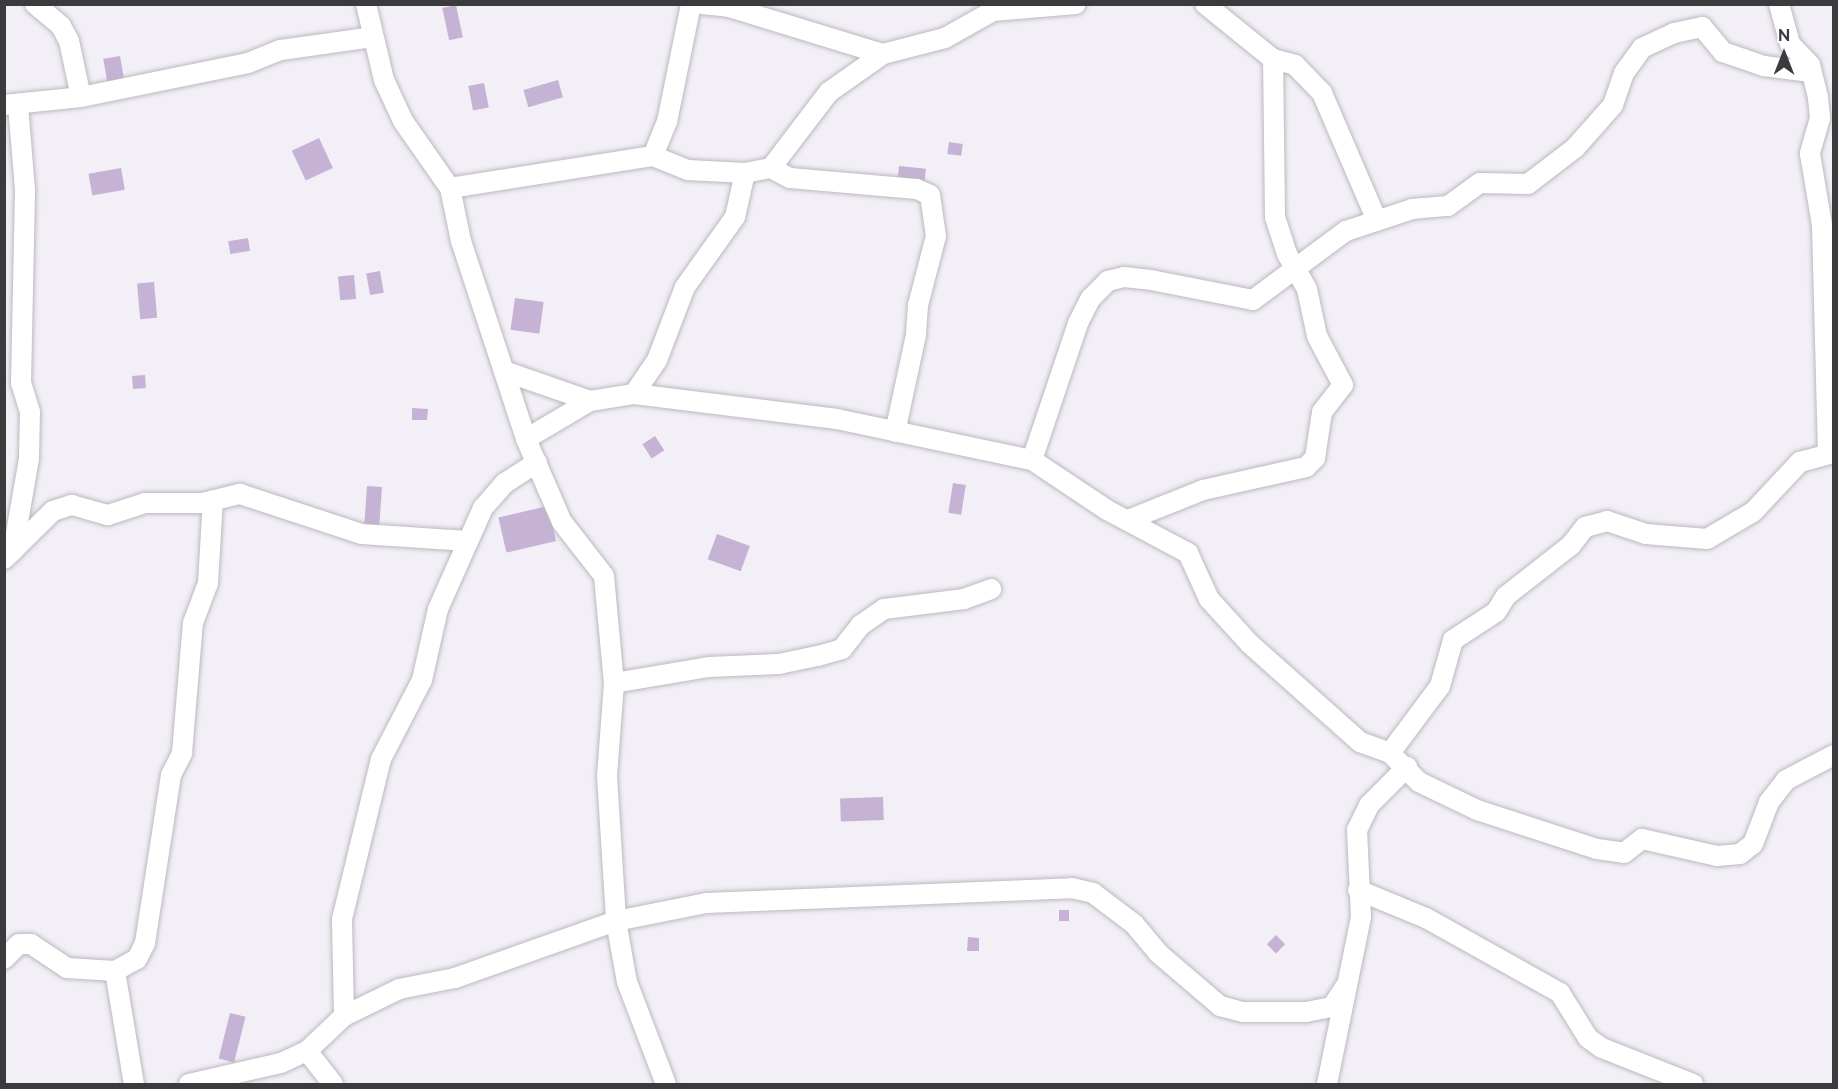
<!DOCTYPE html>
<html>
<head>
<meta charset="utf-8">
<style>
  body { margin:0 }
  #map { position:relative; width:1838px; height:1089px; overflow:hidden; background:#f3eff7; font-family:Raleway,sans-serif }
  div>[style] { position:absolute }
  .building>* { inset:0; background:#c5b2d5; transform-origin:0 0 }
  .roads { filter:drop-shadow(0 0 2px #bcb8c0) drop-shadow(0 0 2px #bcb8c0) }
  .street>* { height:20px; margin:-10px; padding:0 10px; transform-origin:10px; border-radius:10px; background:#fff }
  span { translate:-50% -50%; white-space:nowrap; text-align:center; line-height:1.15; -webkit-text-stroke:4.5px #fefdff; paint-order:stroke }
  .frame { position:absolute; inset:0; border:6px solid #3b3a3d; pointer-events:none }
  .north { position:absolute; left:1754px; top:24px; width:60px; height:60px; -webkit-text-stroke:4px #fefdff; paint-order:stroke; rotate:0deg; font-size:16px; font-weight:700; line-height:24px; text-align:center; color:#3b3a3d }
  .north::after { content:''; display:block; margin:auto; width:21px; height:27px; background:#3b3a3d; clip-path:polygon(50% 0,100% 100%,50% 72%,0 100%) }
</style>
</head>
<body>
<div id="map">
  <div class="building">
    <div style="left:456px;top:5px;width:33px;height:14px;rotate:78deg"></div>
    <div style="left:120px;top:56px;width:28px;height:17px;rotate:80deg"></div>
    <div style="left:558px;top:80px;width:18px;height:36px;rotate:74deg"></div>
    <div style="left:484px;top:83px;width:25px;height:16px;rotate:79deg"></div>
    <div style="left:319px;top:138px;width:33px;height:30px;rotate:65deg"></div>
    <div style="left:949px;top:142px;width:14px;height:12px;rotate:8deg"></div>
    <div style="left:899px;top:166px;width:27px;height:14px;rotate:6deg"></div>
    <div style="left:121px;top:168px;width:22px;height:33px;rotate:80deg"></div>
    <div style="left:248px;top:238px;width:13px;height:20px;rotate:81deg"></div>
    <div style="left:380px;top:271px;width:22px;height:14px;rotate:80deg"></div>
    <div style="left:354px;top:275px;width:24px;height:16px;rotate:85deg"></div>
    <div style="left:154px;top:282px;width:36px;height:17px;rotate:85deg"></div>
    <div style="left:515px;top:298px;width:29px;height:32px;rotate:8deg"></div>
    <div style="left:145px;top:375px;width:13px;height:13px;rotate:86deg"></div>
    <div style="clip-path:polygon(412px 408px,428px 409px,427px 420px,412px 420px)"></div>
    <div style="left:655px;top:436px;width:17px;height:15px;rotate:57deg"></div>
    <div style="left:953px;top:483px;width:13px;height:30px;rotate:9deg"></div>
    <div style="left:367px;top:486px;width:15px;height:39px;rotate:4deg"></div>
    <div style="left:548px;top:506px;width:36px;height:51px;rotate:77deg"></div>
    <div style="left:717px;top:534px;width:35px;height:27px;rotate:20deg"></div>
    <div style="left:883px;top:797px;width:23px;height:43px;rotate:88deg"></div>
    <div style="left:1059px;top:910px;width:10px;height:11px"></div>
    <div style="left:1276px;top:935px;width:13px;height:13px;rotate:45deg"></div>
    <div style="clip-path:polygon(968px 937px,979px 938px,979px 951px,967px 951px)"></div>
    <div style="left:230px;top:1013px;width:16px;height:47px;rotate:14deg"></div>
  </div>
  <div class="roads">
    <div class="street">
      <div style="left:35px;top:4px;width:34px;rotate:40deg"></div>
      <div style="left:61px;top:26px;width:17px;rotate:62deg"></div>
      <div style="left:69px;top:41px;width:57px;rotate:77.9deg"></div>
      <div style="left:366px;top:4px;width:78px;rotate:76.7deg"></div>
      <div style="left:384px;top:80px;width:45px;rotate:65.1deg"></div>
      <div style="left:403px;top:121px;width:82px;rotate:55deg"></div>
      <div style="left:450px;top:188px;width:54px;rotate:78.3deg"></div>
      <div style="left:461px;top:241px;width:208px;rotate:71.8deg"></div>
      <div style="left:526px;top:439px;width:90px;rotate:66.6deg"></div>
      <div style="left:562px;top:522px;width:68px;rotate:52.1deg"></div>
      <div style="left:604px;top:576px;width:107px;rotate:84.7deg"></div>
      <div style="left:614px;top:683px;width:93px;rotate:94.3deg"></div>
      <div style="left:607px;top:776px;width:145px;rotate:86.4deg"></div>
      <div style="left:616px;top:921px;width:62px;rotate:79.8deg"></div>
      <div style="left:627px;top:982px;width:109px;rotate:69.1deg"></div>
      <div style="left:702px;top:4px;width:27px;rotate:6deg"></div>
      <div style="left:729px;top:7px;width:161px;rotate:17deg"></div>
      <div style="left:883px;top:54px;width:64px;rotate:-14.5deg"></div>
      <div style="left:945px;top:38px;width:55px;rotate:-29.4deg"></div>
      <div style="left:993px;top:11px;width:83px;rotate:-4.8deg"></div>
      <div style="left:1205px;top:4px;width:87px;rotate:39deg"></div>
      <div style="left:1273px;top:59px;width:23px;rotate:15deg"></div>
      <div style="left:1295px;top:65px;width:39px;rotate:46deg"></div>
      <div style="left:1322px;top:93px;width:139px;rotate:66.7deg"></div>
      <div style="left:1779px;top:4px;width:41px;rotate:74.6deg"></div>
      <div style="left:1790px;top:44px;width:29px;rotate:46deg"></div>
      <div style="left:1810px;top:65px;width:34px;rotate:76deg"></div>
      <div style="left:1818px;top:98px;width:20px;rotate:84deg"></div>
      <div style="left:1820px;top:118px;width:37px;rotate:106deg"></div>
      <div style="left:1810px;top:154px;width:72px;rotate:80.4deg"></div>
      <div style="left:1822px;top:225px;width:228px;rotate:88.5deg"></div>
      <div style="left:4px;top:105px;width:77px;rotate:-5.9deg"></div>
      <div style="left:81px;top:97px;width:170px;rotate:-11.5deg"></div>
      <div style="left:248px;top:63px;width:35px;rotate:-22deg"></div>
      <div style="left:281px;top:50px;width:92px;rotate:-8.1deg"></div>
      <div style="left:653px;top:156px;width:37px;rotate:-68deg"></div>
      <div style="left:667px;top:122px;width:120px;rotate:-78.5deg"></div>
      <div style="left:771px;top:168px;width:96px;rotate:-52.7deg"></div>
      <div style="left:829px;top:92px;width:66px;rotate:-35.1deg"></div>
      <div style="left:450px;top:188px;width:206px;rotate:-9deg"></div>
      <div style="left:653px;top:156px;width:38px;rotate:22deg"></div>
      <div style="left:688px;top:170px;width:57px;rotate:3deg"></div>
      <div style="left:745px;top:173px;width:26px;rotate:-11deg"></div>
      <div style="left:771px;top:168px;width:21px;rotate:28deg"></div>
      <div style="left:790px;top:178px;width:127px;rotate:5deg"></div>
      <div style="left:917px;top:189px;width:14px;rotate:25deg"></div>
      <div style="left:930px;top:195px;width:41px;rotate:81.7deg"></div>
      <div style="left:936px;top:236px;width:71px;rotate:104.6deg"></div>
      <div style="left:918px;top:305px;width:30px;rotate:94deg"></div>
      <div style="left:916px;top:335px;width:99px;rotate:102.2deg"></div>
      <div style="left:504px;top:371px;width:91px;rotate:19.2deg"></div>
      <div style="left:634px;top:394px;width:41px;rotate:-55.9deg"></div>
      <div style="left:657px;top:360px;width:78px;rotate:-69deg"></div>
      <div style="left:685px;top:287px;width:86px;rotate:-54.5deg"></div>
      <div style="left:735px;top:217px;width:45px;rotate:-77.2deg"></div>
      <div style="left:526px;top:439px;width:74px;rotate:-30.7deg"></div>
      <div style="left:590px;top:401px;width:45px;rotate:-9deg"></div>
      <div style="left:634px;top:394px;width:205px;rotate:7deg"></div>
      <div style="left:837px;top:419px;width:199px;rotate:11.9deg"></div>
      <div style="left:1032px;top:460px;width:90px;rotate:33.7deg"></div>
      <div style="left:1107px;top:510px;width:92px;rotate:28deg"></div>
      <div style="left:1188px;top:553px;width:51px;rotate:65.5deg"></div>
      <div style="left:1209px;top:599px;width:61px;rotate:47.7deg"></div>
      <div style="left:1250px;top:644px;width:147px;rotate:41.7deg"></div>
      <div style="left:1360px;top:742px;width:32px;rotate:20deg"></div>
      <div style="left:1390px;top:753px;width:41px;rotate:45deg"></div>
      <div style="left:1419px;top:782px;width:64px;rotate:25.8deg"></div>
      <div style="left:1477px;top:810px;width:126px;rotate:18deg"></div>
      <div style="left:1597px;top:849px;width:27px;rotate:8deg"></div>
      <div style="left:1624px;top:853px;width:23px;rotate:-38deg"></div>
      <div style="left:1642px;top:839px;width:77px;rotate:12.8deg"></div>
      <div style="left:1717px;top:856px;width:23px;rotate:-5deg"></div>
      <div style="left:1740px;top:854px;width:16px;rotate:-38deg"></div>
      <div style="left:1753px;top:844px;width:45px;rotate:-69.1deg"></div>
      <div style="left:1769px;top:802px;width:28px;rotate:-52deg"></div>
      <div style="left:1786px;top:780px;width:54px;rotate:-27.5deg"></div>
      <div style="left:1032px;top:460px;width:145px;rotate:-71.4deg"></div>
      <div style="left:1078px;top:323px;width:28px;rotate:-63deg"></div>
      <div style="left:1091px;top:298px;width:24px;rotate:-45deg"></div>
      <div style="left:1108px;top:281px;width:16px;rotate:-14deg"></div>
      <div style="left:1124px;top:277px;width:27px;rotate:6deg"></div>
      <div style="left:1151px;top:280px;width:104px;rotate:11.1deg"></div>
      <div style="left:1253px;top:300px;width:116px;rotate:-36.6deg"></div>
      <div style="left:1346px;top:231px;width:70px;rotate:-18.4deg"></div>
      <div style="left:1412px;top:209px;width:36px;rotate:-5deg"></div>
      <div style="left:1448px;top:206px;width:39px;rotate:-36deg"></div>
      <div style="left:1480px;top:183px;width:48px;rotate:1.2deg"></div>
      <div style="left:1528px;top:184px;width:59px;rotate:-37.5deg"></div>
      <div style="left:1575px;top:148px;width:57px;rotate:-48.5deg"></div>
      <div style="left:1613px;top:105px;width:34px;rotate:-71deg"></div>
      <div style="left:1624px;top:73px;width:31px;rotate:-54deg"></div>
      <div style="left:1642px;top:48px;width:35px;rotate:-25deg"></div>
      <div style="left:1674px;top:33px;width:29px;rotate:-12deg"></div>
      <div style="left:1702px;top:27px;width:33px;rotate:50deg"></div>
      <div style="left:1723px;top:52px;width:43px;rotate:18.9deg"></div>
      <div style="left:1764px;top:66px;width:47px;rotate:7.3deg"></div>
      <div style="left:1128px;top:520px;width:81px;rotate:-21.8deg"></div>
      <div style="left:1203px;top:490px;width:106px;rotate:-12.6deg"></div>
      <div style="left:1306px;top:467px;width:13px;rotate:-45deg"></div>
      <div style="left:1315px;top:458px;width:47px;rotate:-81.3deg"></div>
      <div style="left:1322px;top:412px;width:34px;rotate:-52deg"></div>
      <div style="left:1343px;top:385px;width:55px;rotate:-118deg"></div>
      <div style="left:1317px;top:336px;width:48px;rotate:-102deg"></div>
      <div style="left:1307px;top:289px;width:40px;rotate:-119.7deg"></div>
      <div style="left:1287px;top:254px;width:39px;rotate:-108deg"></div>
      <div style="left:1275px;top:217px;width:158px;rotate:-90.7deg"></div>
      <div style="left:13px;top:551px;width:94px;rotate:-80.2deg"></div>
      <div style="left:29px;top:458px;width:46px;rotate:-88.8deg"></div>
      <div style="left:30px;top:412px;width:30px;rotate:-107deg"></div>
      <div style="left:21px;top:383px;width:193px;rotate:-88.8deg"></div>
      <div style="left:25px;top:190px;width:86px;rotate:-94.7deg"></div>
      <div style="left:4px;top:559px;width:69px;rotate:-44.4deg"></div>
      <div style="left:53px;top:511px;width:20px;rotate:-18deg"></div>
      <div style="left:72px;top:505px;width:37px;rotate:16deg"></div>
      <div style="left:108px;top:515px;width:39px;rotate:-18deg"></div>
      <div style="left:145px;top:503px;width:58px"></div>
      <div style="left:203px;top:503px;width:38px;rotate:-14deg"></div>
      <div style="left:240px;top:494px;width:128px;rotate:18.2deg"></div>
      <div style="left:362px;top:534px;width:106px;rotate:3.8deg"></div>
      <div style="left:614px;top:683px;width:96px;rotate:-9.6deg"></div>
      <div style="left:709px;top:667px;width:70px;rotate:-2.5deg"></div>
      <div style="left:779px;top:664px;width:40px;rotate:-12deg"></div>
      <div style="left:818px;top:656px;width:25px;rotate:-16deg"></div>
      <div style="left:842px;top:649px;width:31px;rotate:-52deg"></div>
      <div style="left:861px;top:625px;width:28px;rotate:-35deg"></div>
      <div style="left:884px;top:609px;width:81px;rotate:-7.1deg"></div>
      <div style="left:964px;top:599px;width:29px;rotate:-20deg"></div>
      <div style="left:1390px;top:753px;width:84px;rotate:-53.3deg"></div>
      <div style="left:1440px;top:686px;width:48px;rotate:-74.2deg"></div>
      <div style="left:1453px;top:640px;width:51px;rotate:-33.1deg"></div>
      <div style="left:1496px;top:612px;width:19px;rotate:-58deg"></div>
      <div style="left:1506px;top:596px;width:83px;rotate:-38.1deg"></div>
      <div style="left:1571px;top:545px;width:23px;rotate:-52deg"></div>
      <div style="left:1585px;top:527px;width:23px;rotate:-15deg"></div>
      <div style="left:1607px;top:521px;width:41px;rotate:18.4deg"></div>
      <div style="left:1646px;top:534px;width:61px;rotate:4.7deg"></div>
      <div style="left:1707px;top:539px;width:53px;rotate:-30.4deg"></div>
      <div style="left:1753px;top:512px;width:69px;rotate:-46.8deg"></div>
      <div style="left:1800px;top:462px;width:35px;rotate:-15deg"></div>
      <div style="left:1358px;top:890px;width:74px;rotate:22.4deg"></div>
      <div style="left:1426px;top:918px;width:154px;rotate:29.2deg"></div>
      <div style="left:1560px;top:993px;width:53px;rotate:58.1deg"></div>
      <div style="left:1588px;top:1038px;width:17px;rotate:36deg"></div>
      <div style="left:1602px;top:1048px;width:98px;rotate:21.6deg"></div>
      <div style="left:4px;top:959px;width:21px;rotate:-45deg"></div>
      <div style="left:19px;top:944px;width:12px"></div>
      <div style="left:31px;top:944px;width:43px;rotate:33.7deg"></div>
      <div style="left:67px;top:968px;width:48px;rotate:3.6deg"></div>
      <div style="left:115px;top:971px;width:25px;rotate:-29deg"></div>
      <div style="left:137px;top:959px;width:18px;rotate:-63deg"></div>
      <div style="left:145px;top:943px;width:170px;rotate:-81.2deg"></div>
      <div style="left:171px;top:775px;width:25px;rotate:-63deg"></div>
      <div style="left:182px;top:753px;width:130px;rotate:-85.2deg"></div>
      <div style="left:193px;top:623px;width:43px;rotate:-69.4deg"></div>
      <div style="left:208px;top:583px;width:83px;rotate:-86.6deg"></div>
      <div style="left:115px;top:971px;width:115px;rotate:80.5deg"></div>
      <div style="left:344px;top:1016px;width:97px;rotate:-91.2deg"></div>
      <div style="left:342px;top:919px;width:165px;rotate:-76.3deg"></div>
      <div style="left:381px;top:759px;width:89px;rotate:-62.6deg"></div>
      <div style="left:422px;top:680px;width:73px;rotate:-77.3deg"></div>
      <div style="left:438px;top:609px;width:111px;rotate:-66deg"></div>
      <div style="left:483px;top:508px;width:33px;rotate:-49deg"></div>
      <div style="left:505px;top:483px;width:38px;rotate:-33deg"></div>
      <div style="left:307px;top:1051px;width:42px;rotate:51.8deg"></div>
      <div style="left:189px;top:1084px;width:94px;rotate:-12.9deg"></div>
      <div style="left:281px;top:1063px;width:29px;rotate:-25deg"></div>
      <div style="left:307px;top:1051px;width:51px;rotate:-43.4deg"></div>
      <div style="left:344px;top:1016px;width:61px;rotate:-26.1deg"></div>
      <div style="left:399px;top:989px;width:57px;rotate:-11.1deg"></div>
      <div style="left:455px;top:978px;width:171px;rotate:-19.5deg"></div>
      <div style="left:616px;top:921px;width:92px;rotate:-11.3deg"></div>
      <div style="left:706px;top:903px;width:366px;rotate:-2.3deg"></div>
      <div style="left:1072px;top:888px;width:22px;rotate:13deg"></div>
      <div style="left:1093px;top:893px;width:51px;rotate:37.1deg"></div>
      <div style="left:1134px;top:924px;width:38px;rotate:50deg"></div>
      <div style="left:1158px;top:953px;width:82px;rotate:40.5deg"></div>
      <div style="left:1220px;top:1006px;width:24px;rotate:15deg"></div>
      <div style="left:1243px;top:1012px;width:63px"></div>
      <div style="left:1306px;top:1012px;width:26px;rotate:-11deg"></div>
      <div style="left:1332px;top:1007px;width:27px;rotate:-57deg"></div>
      <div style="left:1327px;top:1084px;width:170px;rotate:-78.5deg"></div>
      <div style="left:1361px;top:917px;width:87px;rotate:-92.6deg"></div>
      <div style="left:1357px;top:830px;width:28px;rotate:-64deg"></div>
      <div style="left:1369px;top:805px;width:54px;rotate:-45deg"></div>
    </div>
  </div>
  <div class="frame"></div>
  <div class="north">N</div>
</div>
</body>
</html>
